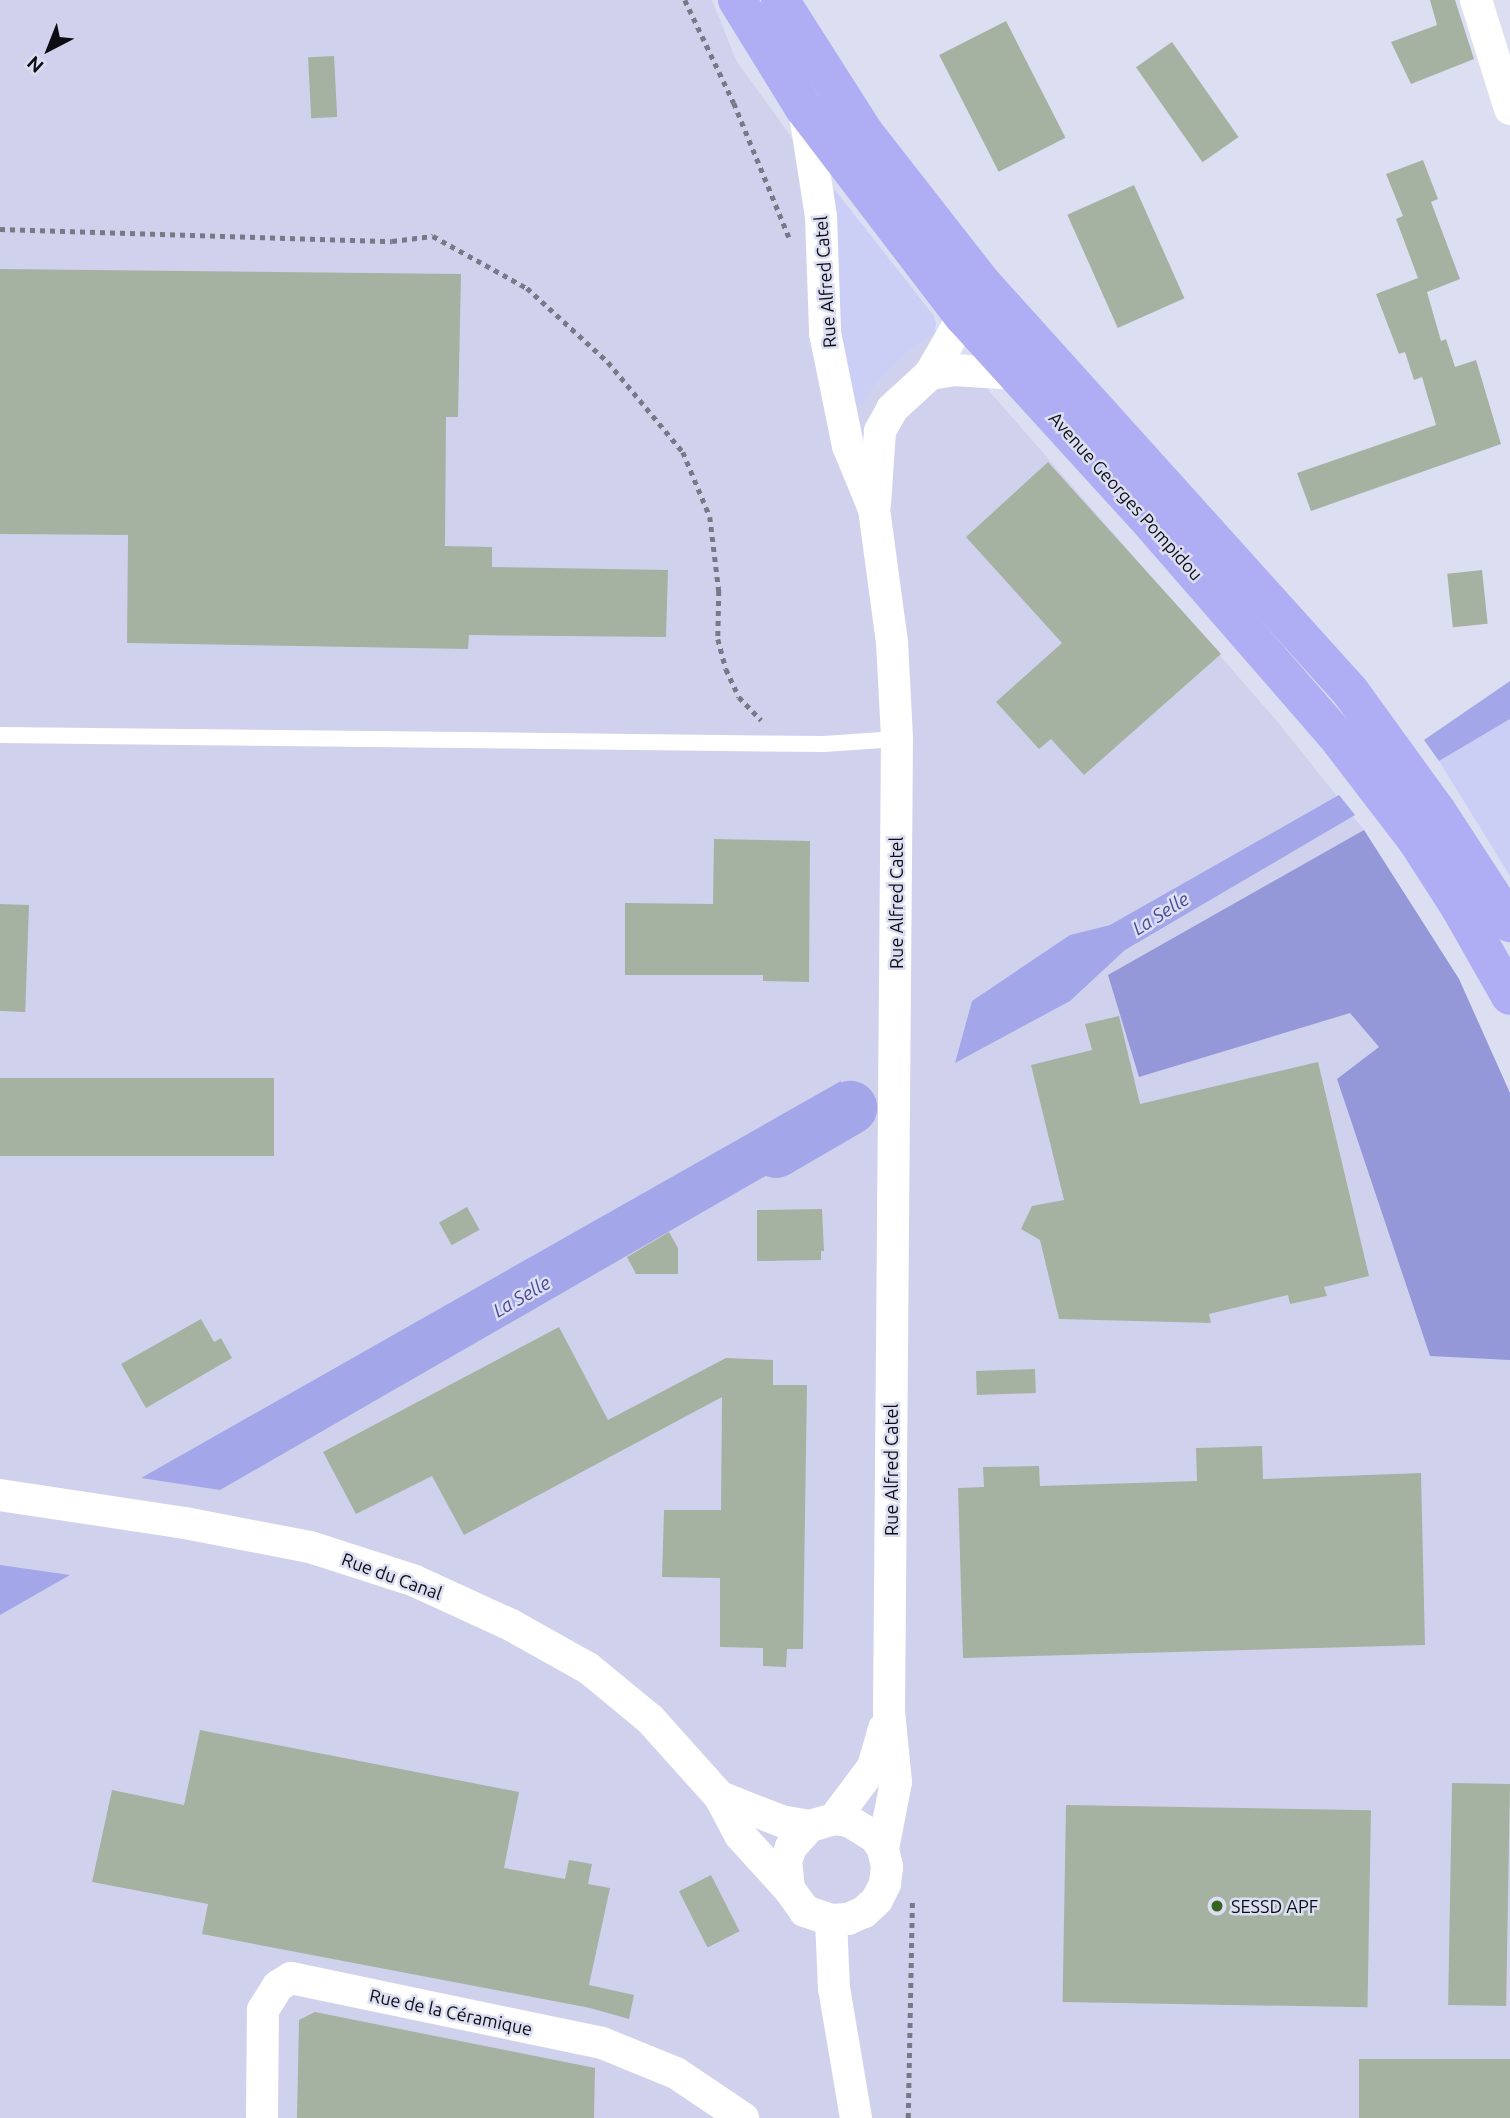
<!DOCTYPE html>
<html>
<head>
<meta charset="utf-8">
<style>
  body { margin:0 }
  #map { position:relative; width:1510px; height:2118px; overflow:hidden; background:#dcdef2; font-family:Ubuntu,sans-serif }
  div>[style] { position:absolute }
  .built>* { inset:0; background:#d0d2ed }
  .green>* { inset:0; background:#cccff5 }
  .forest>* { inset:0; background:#9497d8 }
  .water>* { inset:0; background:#a3a6e8 }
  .river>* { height:54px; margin:-27px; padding:0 27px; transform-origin:27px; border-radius:27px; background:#a3a6e8 }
  .building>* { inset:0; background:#a6b2a1; transform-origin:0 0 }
  .path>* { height:4.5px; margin-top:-2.25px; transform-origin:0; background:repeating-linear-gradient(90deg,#787986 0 5px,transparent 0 10px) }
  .service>* { height:16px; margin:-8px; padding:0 8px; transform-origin:8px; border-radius:8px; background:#fff }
  .minor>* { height:32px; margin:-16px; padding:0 16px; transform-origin:16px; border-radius:16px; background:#fff }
  .primary>* { height:38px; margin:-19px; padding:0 19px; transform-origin:19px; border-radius:19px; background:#afadf3 }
  .dots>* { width:19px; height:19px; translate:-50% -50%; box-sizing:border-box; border:4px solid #dcdef2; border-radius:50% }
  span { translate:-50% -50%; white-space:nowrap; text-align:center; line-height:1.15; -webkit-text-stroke:5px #dcdef2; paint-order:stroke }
  .street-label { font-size:18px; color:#0c0d13 }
  .poi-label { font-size:18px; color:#0c0d13 }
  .left { translate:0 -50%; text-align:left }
  .water-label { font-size:19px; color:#4a4795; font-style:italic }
  .north { position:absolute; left:14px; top:14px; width:70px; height:70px; -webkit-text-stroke:5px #dcdef2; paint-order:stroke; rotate:222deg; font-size:19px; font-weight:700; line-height:28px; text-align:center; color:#0c0d13 }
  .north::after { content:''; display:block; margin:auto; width:24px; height:32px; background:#0c0d13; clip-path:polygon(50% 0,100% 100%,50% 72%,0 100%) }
</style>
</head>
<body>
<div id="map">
  <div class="built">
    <div style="clip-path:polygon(0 0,712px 0,736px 60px,901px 290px,1277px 721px,1364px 830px,1459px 979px,1510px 1093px,1510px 2118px,0 2118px)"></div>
  </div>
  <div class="green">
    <div style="clip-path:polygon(835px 190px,934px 316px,936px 324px,934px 333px,909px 350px,876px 383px,861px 405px,855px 405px,840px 367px,827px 203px)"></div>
    <div style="clip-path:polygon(1510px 719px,1510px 876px,1439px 761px)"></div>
  </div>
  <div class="forest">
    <div style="clip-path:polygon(1364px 830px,1459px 979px,1510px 1093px,1510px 1360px,1430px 1356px,1337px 1079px,1379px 1047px,1350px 1013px,1139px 1077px,1108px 975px)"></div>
  </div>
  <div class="water">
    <div style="clip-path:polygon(1510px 681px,1510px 719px,1439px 761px,1424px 740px)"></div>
    <div style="clip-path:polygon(1339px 795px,1355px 815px,1125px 950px,1070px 1001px,955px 1063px,972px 1001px,1070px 935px,1110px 925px)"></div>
    <div style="clip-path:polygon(841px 1081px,840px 1133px,220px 1490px,141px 1478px)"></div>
    <div style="clip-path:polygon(0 1565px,70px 1575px,0 1615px)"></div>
  </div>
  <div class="river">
    <div style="left:776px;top:1151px;width:86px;rotate:-30.2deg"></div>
  </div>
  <div class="building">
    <div style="clip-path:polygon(1430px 0,1455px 0,1474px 59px,1411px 84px,1391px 42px,1437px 25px)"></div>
    <div style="left:1006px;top:21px;width:131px;height:75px;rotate:63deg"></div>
    <div style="left:1172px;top:42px;width:116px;height:44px;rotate:55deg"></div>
    <div style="left:334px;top:56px;width:61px;height:26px;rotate:87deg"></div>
    <div style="clip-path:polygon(1423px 160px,1438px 199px,1431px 202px,1460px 279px,1427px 292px,1441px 341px,1446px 339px,1455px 367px,1476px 360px,1501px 444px,1311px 511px,1297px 473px,1436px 425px,1422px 377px,1414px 380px,1405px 352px,1399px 354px,1376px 294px,1418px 278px,1396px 219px,1403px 216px,1386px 174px)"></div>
    <div style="left:1134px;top:185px;width:124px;height:73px;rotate:66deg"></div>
    <div style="clip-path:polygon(0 269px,461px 274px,458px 417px,446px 417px,445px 546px,492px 547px,492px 567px,668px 570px,666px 637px,469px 635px,468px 649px,127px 643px,128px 535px,0 534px)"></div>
    <div style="clip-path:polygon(1048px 462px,1221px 654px,1084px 775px,1051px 739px,1039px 749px,996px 702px,1062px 643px,966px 537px)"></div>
    <div style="left:1482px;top:570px;width:54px;height:35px;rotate:84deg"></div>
    <div style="clip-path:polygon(714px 839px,810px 841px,809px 982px,763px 981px,763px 975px,625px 975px,625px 903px,713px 904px)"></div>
    <div style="left:0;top:904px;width:29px;height:107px;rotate:2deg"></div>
    <div style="clip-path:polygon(1119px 1016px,1140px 1104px,1318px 1062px,1369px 1276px,1324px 1287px,1327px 1296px,1290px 1304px,1288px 1295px,1209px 1314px,1211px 1323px,1059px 1319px,1040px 1240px,1021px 1229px,1032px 1206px,1064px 1200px,1031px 1065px,1092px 1050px,1085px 1024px)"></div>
    <div style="left:0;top:1078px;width:274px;height:78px"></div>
    <div style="left:467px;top:1207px;width:26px;height:32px;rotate:61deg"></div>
    <div style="clip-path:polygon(822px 1209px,824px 1251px,821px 1251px,821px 1260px,757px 1261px,757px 1210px)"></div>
    <div style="clip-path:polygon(669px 1232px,678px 1248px,678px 1274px,636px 1274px,627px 1257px)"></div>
    <div style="clip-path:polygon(201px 1319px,214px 1342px,221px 1338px,232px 1358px,146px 1408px,121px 1364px)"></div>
    <div style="clip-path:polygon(559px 1327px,608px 1420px,726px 1358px,773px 1360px,773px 1385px,807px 1385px,803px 1649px,787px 1649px,786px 1667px,763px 1666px,763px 1648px,720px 1647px,720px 1578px,662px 1577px,664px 1510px,721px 1510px,722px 1397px,464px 1535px,432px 1476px,356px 1514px,323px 1452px)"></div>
    <div style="left:1035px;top:1369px;width:24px;height:59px;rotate:88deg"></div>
    <div style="clip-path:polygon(1262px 1446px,1263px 1479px,1421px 1473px,1425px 1645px,963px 1658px,958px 1488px,984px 1487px,983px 1467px,1039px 1466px,1040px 1486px,1197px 1481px,1196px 1448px)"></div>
    <div style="clip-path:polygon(200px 1730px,519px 1792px,504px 1868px,565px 1879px,569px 1860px,592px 1864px,588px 1884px,610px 1888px,589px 1985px,634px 1995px,629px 2019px,590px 2008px,202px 1934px,208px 1904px,92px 1882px,112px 1790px,184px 1805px)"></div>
    <div style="left:1452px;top:1783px;width:58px;height:222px;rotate:1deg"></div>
    <div style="left:1066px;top:1805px;width:305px;height:197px;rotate:1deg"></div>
    <div style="left:711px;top:1875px;width:63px;height:36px;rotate:63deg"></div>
    <div style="clip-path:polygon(315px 2012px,595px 2068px,594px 2118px,297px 2118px,299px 2020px)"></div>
    <div style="left:1510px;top:2059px;width:59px;height:151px;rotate:90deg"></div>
  </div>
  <div class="path">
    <div style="left:685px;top:0;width:114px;rotate:64.6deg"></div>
    <div style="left:734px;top:103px;width:145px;rotate:67.7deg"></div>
    <div style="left:0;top:229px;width:392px;rotate:1.8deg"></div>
    <div style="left:392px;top:241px;width:41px;rotate:-7deg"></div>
    <div style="left:433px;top:236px;width:107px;rotate:29deg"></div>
    <div style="left:527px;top:288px;width:110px;rotate:42.4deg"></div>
    <div style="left:608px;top:362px;width:117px;rotate:50.2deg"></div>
    <div style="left:683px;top:452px;width:70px;rotate:67.4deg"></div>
    <div style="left:710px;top:517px;width:75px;rotate:83.1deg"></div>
    <div style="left:719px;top:591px;width:48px;rotate:91.2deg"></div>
    <div style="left:718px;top:639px;width:31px;rotate:75deg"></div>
    <div style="left:726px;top:669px;width:31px;rotate:65deg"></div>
    <div style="left:739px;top:697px;width:32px;rotate:46deg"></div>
    <div style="left:908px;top:2118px;width:216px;rotate:-88.9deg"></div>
  </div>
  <div class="service">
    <div style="left:0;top:735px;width:824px;rotate:0.63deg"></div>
    <div style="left:824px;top:744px;width:73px;rotate:-3.9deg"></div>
  </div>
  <div class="minor">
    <div style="left:1476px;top:0;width:114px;rotate:72.7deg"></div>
    <div style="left:804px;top:108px;width:109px;rotate:81.1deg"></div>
    <div style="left:821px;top:216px;width:117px;rotate:88deg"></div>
    <div style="left:825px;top:333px;width:115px;rotate:78.5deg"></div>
    <div style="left:848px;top:446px;width:68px;rotate:67.6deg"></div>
    <div style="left:874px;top:509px;width:134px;rotate:82.3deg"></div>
    <div style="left:892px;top:642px;width:97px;rotate:87deg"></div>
    <div style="left:897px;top:739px;width:972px;rotate:90.47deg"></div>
    <div style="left:889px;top:1711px;width:71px;rotate:84.4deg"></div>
    <div style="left:896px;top:1782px;width:68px;rotate:101deg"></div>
    <div style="left:883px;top:1849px;width:18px;rotate:77deg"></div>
    <div style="left:887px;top:1867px;width:17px;rotate:97deg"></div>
    <div style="left:885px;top:1884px;width:18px;rotate:117deg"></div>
    <div style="left:877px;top:1900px;width:18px;rotate:137deg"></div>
    <div style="left:864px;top:1912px;width:17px;rotate:156deg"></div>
    <div style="left:848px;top:1919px;width:17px;rotate:177deg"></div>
    <div style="left:831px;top:1920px;width:28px;rotate:-161deg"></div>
    <div style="left:805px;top:1911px;width:27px;rotate:-126deg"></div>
    <div style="left:789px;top:1889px;width:28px;rotate:-96deg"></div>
    <div style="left:786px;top:1861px;width:15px;rotate:-70deg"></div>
    <div style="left:791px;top:1847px;width:28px;rotate:-48deg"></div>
    <div style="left:810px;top:1826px;width:25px;rotate:-16deg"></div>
    <div style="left:834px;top:1819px;width:15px;rotate:8deg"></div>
    <div style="left:849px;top:1821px;width:31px;rotate:32deg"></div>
    <div style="left:875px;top:1837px;width:14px;rotate:56deg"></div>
    <div style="left:930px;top:374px;width:90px;rotate:-60deg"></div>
    <div style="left:875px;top:504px;width:73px;rotate:-86.1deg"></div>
    <div style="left:880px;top:431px;width:25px;rotate:-61deg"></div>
    <div style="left:892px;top:409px;width:52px;rotate:-42.6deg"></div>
    <div style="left:930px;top:374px;width:24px;rotate:-9deg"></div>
    <div style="left:954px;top:370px;width:63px;rotate:3.6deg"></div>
    <div style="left:0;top:1495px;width:187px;rotate:8.6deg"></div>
    <div style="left:185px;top:1523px;width:127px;rotate:10.9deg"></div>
    <div style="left:310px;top:1547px;width:110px;rotate:17.9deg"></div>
    <div style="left:415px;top:1581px;width:106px;rotate:24.6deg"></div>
    <div style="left:511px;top:1625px;width:88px;rotate:29.2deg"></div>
    <div style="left:588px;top:1668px;width:80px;rotate:39.4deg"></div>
    <div style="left:650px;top:1719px;width:105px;rotate:48.1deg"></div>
    <div style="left:720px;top:1797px;width:43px;rotate:62.2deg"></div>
    <div style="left:740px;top:1835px;width:73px;rotate:47.8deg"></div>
    <div style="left:720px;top:1797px;width:66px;rotate:21.5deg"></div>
    <div style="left:781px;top:1821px;width:29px;rotate:10deg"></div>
    <div style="left:834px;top:1819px;width:65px;rotate:-53.1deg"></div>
    <div style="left:873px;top:1767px;width:40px;rotate:-74deg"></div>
    <div style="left:831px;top:1920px;width:68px;rotate:87.5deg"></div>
    <div style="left:834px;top:1988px;width:132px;rotate:80.4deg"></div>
    <div style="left:262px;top:2118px;width:108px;rotate:-89.5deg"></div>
    <div style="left:263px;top:2010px;width:28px;rotate:-58deg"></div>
    <div style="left:278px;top:1986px;width:15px;rotate:-32deg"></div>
    <div style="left:291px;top:1978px;width:318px;rotate:11.8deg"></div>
    <div style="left:602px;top:2043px;width:80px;rotate:22.1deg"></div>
    <div style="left:676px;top:2073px;width:81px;rotate:33.9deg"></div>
  </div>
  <div class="primary">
    <div style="left:737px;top:0;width:126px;rotate:58.3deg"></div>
    <div style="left:803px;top:107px;width:263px;rotate:52.6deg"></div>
    <div style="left:963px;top:316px;width:282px;rotate:47.7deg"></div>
    <div style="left:1153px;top:525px;width:277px;rotate:49deg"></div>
    <div style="left:1335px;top:734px;width:135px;rotate:52.5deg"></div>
    <div style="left:1417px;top:841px;width:80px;rotate:57.3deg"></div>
    <div style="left:1460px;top:908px;width:101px;rotate:60.4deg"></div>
    <div style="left:780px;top:0;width:156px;rotate:57.5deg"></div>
    <div style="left:864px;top:132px;width:192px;rotate:52deg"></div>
    <div style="left:982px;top:283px;width:549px;rotate:47.95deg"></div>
    <div style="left:1350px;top:691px;width:148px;rotate:54.1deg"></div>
    <div style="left:1437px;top:811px;width:134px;rotate:56.9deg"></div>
  </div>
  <div class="dots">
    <div style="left:1217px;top:1906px;background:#376321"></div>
  </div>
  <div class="street-label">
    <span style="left:825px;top:282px;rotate:-94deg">Rue Alfred Catel</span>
    <span style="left:1126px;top:496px;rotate:48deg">Avenue Georges Pompidou</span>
    <span style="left:896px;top:903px;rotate:-90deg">Rue Alfred Catel</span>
    <span style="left:891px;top:1470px;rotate:-90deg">Rue Alfred Catel</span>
    <span style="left:392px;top:1576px;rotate:20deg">Rue du Canal</span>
    <span style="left:451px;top:2012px;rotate:12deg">Rue de la Céramique</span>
  </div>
  <div class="poi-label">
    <span class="left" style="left:1231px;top:1906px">SESSD APF</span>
  </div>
  <div class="water-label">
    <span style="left:1161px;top:914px;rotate:-32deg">La Selle</span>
    <span style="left:522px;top:1297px;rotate:-30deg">La Selle</span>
  </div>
  <div class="north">N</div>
</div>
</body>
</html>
